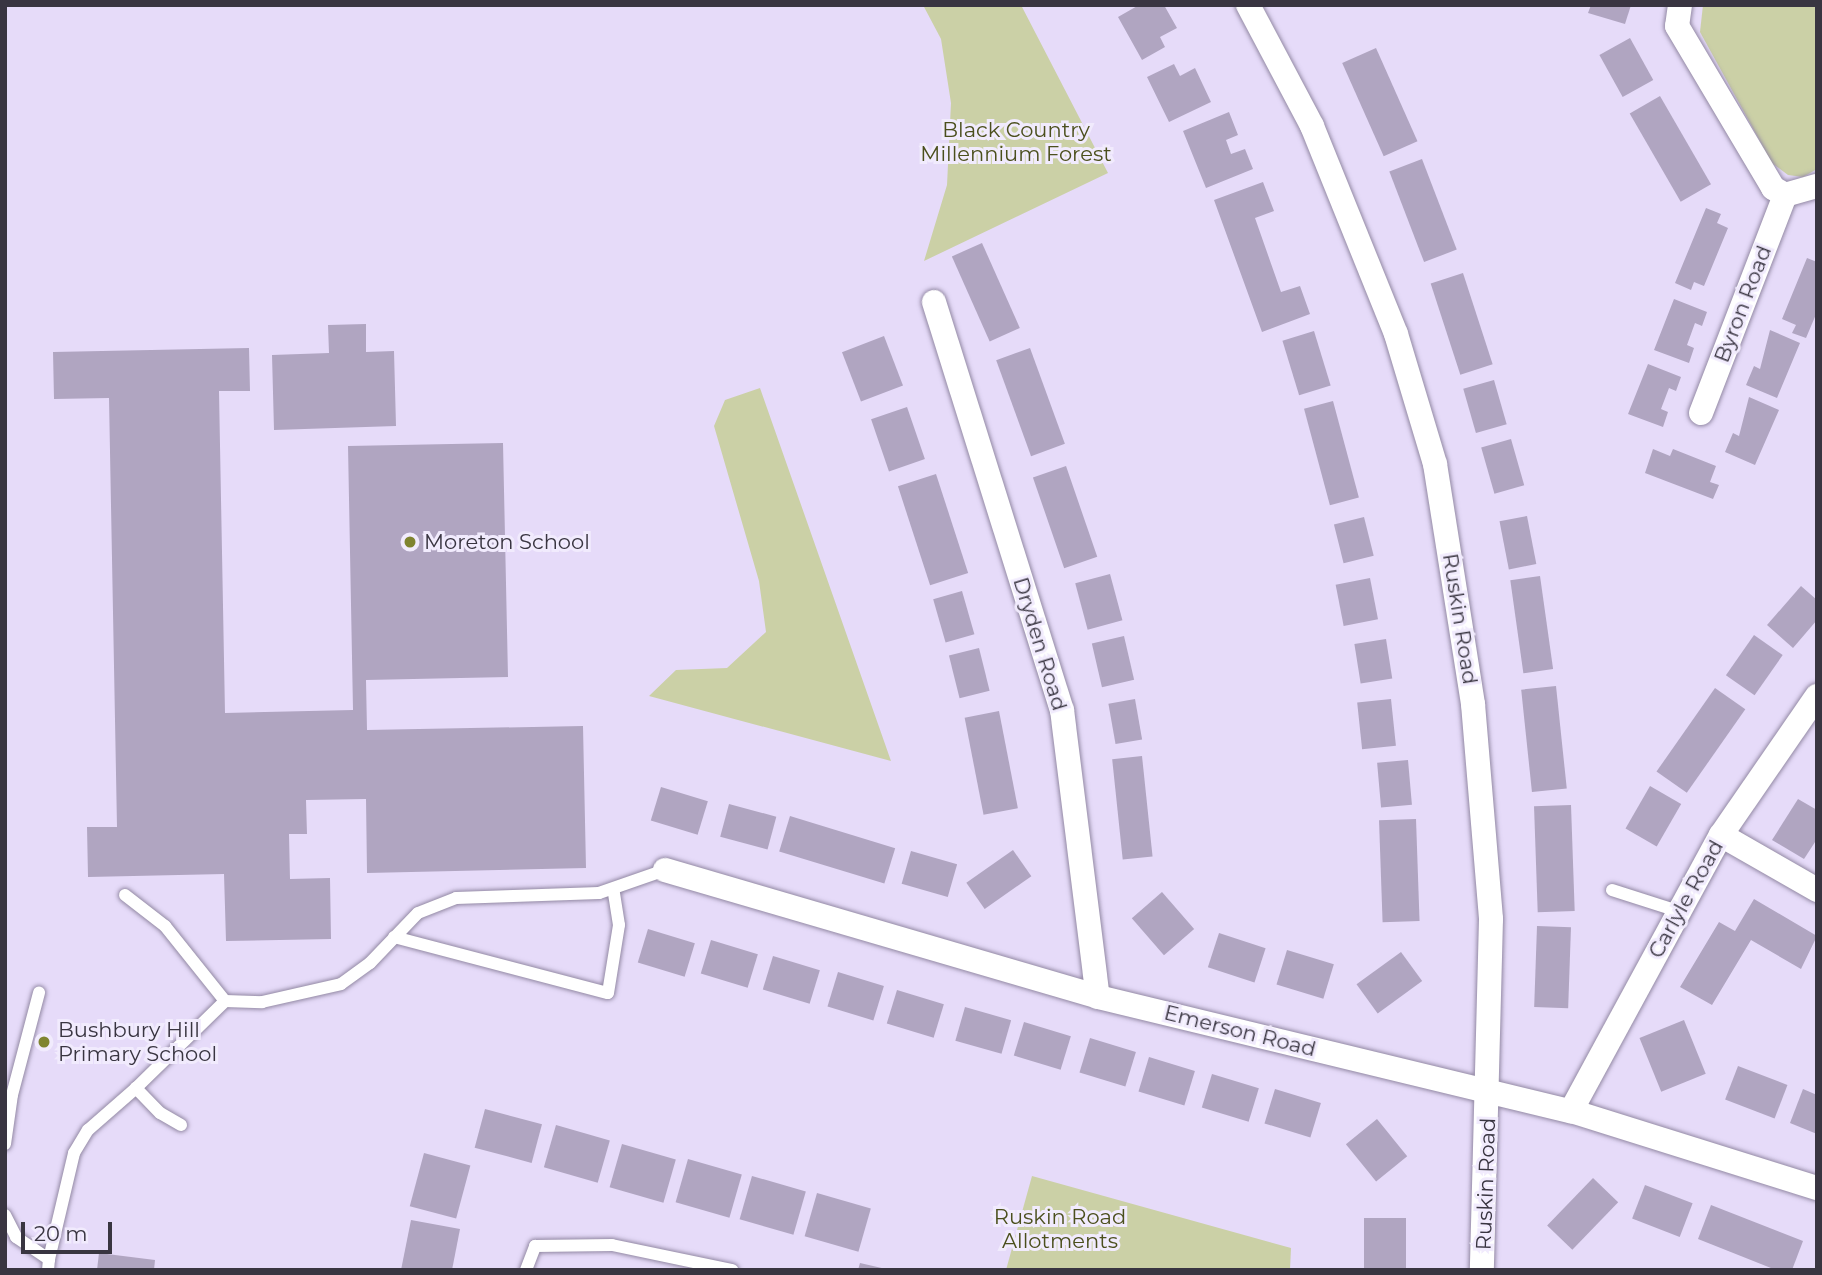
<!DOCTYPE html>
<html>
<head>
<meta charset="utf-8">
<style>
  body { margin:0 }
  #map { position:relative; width:1822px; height:1275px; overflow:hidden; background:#e6dbf9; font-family:Montserrat,sans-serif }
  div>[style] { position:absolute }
  .green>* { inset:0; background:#cbd0a6 }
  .building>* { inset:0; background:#b0a5c1; transform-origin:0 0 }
  .roads { filter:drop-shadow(0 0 2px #9389a4) drop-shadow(0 0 2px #9389a4) }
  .service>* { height:12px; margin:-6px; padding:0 6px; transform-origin:6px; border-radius:6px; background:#fff }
  .minor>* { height:24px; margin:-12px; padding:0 12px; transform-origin:12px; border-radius:12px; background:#fff }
  .dots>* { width:19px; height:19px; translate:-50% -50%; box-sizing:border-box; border:4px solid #f1ebfd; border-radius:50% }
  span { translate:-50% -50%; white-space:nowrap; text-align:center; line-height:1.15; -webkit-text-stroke:6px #f1ebfd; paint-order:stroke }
  .park-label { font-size:21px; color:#4b4f1d }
  .street-label { font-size:21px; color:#393541 }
  .poi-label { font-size:21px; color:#393541 }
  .left { translate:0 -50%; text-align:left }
  .frame { position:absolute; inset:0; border:7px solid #393541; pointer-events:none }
  .scale { position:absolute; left:21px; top:1222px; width:91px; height:32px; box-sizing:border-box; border:4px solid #393541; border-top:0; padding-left:9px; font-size:21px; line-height:24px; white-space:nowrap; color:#393541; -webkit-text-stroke:5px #f1ebfd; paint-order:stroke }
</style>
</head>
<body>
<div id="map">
  <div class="green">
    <div style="clip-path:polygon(923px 5px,1021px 5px,1108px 173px,924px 261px,947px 185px,951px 103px,941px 39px)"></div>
    <div style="clip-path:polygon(1703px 5px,1817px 5px,1817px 169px,1803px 177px,1788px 175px,1772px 163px,1700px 32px)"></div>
    <div style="clip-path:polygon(760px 388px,891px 761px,649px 696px,676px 670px,727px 668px,766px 632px,759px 581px,714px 426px,725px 400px)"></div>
    <div style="clip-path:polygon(1032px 1176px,1291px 1248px,1290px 1270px,1006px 1270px)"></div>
  </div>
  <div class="building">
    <div style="clip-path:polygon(1139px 5px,1164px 5px,1177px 28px,1160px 37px,1165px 47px,1142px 60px,1118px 17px)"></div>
    <div style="clip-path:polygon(1591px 5px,1631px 5px,1625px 24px,1588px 13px)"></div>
    <div style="left:1630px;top:38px;width:48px;height:35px;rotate:61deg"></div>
    <div style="left:1376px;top:48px;width:102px;height:37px;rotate:66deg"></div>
    <div style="clip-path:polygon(1174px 64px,1180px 76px,1195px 68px,1211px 102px,1169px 122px,1147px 77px)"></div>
    <div style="left:1660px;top:96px;width:102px;height:35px;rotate:60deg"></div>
    <div style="clip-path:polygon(1229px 112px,1238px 135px,1226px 140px,1231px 154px,1245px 149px,1253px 169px,1206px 188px,1183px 131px)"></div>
    <div style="left:1422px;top:159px;width:97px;height:35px;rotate:69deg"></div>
    <div style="clip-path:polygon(1263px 182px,1274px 211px,1255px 218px,1281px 292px,1300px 286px,1310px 314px,1262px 332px,1214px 200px)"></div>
    <div style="clip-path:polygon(1706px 208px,1721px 214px,1717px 223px,1728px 228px,1704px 286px,1694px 282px,1691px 290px,1675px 283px)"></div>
    <div style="left:982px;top:243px;width:93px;height:33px;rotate:66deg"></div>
    <div style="clip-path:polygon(1807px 258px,1817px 262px,1817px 312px,1806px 338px,1792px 333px,1796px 325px,1782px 319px)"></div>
    <div style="left:1463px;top:273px;width:96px;height:34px;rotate:72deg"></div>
    <div style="clip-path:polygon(1674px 299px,1707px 312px,1702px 326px,1695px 323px,1687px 345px,1694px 348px,1689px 363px,1654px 350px)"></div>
    <div style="clip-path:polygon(366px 324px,366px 352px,394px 351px,396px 426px,274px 430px,272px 355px,329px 353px,328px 325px)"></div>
    <div style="clip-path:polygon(1770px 330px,1800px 343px,1777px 398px,1746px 385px,1754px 366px,1760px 369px)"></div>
    <div style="left:1314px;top:331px;width:57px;height:33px;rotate:73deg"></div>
    <div style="left:884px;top:336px;width:53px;height:45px;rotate:69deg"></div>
    <div style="clip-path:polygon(249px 348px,250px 391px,219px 391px,225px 713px,353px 710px,348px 446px,503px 443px,508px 677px,366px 680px,367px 730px,583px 726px,586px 868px,367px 873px,366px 799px,306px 800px,307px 834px,289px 834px,290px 879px,330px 878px,331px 939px,226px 941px,224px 874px,88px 877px,87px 827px,117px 827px,109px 398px,54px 399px,53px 352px)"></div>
    <div style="left:1030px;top:348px;width:102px;height:36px;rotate:70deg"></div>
    <div style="clip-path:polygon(1648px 364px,1681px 377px,1676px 391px,1669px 388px,1661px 409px,1668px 412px,1663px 427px,1628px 414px)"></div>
    <div style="left:1494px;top:380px;width:46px;height:32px;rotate:74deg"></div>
    <div style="clip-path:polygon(1749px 397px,1779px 410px,1755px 465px,1725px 452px,1733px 433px,1739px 436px)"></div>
    <div style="left:1333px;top:401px;width:100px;height:30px;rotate:75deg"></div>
    <div style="left:907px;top:407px;width:55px;height:38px;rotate:71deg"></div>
    <div style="left:1511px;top:439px;width:48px;height:31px;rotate:74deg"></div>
    <div style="clip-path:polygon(1653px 449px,1670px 456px,1673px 449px,1716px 466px,1710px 482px,1719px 485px,1713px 499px,1645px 473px)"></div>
    <div style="left:1066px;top:466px;width:96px;height:35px;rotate:71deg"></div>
    <div style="left:936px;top:474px;width:104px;height:40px;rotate:72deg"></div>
    <div style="left:1527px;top:516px;width:49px;height:28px;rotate:79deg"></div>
    <div style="left:1364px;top:517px;width:40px;height:31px;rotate:76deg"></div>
    <div style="left:1110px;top:574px;width:48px;height:36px;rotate:75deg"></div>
    <div style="left:1540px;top:576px;width:94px;height:30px;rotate:82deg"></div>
    <div style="left:1370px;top:578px;width:42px;height:35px;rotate:79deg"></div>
    <div style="clip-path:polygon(1801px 586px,1817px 600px,1817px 620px,1793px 648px,1767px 625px)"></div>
    <div style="left:962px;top:591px;width:45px;height:30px;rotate:74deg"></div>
    <div style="left:1754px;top:635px;width:35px;height:49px;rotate:35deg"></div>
    <div style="left:1124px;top:636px;width:45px;height:33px;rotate:77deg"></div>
    <div style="left:1386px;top:639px;width:40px;height:32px;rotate:81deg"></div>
    <div style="left:979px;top:648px;width:44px;height:31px;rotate:76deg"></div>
    <div style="left:1556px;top:686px;width:103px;height:35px;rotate:84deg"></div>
    <div style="left:1715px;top:688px;width:37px;height:102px;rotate:35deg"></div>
    <div style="left:1135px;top:699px;width:41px;height:27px;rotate:80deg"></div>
    <div style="left:1391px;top:699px;width:47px;height:34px;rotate:84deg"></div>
    <div style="left:999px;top:711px;width:99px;height:35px;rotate:79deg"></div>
    <div style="left:1142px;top:756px;width:101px;height:30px;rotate:84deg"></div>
    <div style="left:1408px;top:760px;width:45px;height:31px;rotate:85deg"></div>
    <div style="left:1650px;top:786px;width:36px;height:49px;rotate:30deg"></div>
    <div style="left:661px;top:787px;width:49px;height:35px;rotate:17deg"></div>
    <div style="clip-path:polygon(1798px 799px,1817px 810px,1817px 839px,1804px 859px,1772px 840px)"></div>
    <div style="left:729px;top:804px;width:49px;height:34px;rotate:15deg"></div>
    <div style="left:1571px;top:805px;width:106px;height:37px;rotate:88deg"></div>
    <div style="left:790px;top:816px;width:110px;height:37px;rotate:17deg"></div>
    <div style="left:1416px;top:819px;width:102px;height:37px;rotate:88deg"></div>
    <div style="left:1013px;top:850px;width:32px;height:57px;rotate:55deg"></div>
    <div style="left:911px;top:851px;width:48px;height:34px;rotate:16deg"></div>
    <div style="left:1162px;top:892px;width:49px;height:40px;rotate:49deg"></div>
    <div style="clip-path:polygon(1754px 899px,1817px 936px,1801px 969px,1751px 940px,1712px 1005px,1680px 987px,1719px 922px,1735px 931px)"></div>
    <div style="left:1537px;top:926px;width:34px;height:81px;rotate:2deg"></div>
    <div style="left:648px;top:929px;width:49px;height:35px;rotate:17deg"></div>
    <div style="left:1219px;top:933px;width:49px;height:36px;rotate:18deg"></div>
    <div style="left:711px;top:940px;width:49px;height:35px;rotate:17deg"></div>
    <div style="left:1287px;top:950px;width:49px;height:36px;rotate:17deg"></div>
    <div style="left:1401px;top:952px;width:36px;height:55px;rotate:54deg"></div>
    <div style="left:773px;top:956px;width:49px;height:35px;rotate:17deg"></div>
    <div style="left:838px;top:972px;width:48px;height:36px;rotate:17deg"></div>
    <div style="left:897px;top:990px;width:49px;height:35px;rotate:17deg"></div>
    <div style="left:965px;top:1007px;width:48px;height:35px;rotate:16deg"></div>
    <div style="left:1684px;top:1020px;width:58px;height:48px;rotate:68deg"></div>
    <div style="left:1024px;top:1022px;width:49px;height:35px;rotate:17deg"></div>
    <div style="left:1090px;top:1038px;width:48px;height:36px;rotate:17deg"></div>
    <div style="left:1149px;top:1057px;width:48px;height:36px;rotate:17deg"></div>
    <div style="left:1738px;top:1066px;width:53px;height:36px;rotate:21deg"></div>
    <div style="left:1212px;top:1074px;width:49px;height:35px;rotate:17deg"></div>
    <div style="left:1275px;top:1089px;width:48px;height:36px;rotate:17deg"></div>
    <div style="clip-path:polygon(1803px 1089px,1817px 1095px,1817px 1134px,1790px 1123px)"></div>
    <div style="left:485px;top:1109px;width:59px;height:40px;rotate:15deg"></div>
    <div style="left:1377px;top:1119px;width:48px;height:40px;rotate:51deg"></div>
    <div style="left:556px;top:1125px;width:56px;height:44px;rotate:16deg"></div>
    <div style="left:622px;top:1144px;width:56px;height:45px;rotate:16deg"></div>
    <div style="left:424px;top:1153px;width:48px;height:55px;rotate:15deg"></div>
    <div style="left:688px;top:1159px;width:56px;height:45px;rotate:16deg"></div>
    <div style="left:752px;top:1176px;width:56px;height:45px;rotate:16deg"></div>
    <div style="left:1593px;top:1178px;width:35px;height:66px;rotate:44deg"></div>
    <div style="left:1645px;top:1185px;width:51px;height:36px;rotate:21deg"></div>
    <div style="left:817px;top:1193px;width:56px;height:45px;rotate:16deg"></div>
    <div style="clip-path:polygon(1711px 1205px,1803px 1241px,1792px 1270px,1776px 1270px,1698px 1239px)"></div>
    <div style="left:1364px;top:1218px;width:42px;height:50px"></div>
    <div style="clip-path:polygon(411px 1220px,460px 1229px,452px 1270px,401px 1270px)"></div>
    <div style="clip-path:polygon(99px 1253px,155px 1260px,154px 1270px,97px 1270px)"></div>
    <div style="clip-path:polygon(860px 1263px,886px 1269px,885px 1270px,858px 1270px)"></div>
  </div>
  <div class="roads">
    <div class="service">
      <div style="left:1612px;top:890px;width:69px;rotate:17.7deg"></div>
      <div style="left:125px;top:895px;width:51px;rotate:37.8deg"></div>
      <div style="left:165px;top:926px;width:96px;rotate:51.3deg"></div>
      <div style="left:225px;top:1001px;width:37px;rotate:2deg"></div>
      <div style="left:262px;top:1002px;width:81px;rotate:-12.8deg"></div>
      <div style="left:341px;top:984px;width:36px;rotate:-36deg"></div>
      <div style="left:370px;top:963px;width:69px;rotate:-46.2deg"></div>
      <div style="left:418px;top:913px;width:41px;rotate:-21.5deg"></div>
      <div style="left:456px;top:898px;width:143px;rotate:-2deg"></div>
      <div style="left:599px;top:893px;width:70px;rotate:-19.2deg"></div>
      <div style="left:394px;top:937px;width:221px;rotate:14.7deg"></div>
      <div style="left:608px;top:993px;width:69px;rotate:-80.8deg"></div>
      <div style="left:619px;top:925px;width:36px;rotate:-99deg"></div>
      <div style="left:181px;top:1125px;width:24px;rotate:-150deg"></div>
      <div style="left:160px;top:1113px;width:35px;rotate:-134deg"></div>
      <div style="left:136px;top:1088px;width:124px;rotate:-44.3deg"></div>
      <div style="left:5px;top:1144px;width:49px;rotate:-81.9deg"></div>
      <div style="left:12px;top:1095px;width:106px;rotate:-75.2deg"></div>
      <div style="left:5px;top:1215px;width:25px;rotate:63deg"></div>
      <div style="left:16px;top:1237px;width:40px;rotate:34deg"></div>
      <div style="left:49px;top:1259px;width:11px;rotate:95deg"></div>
      <div style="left:49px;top:1259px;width:109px;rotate:-76.7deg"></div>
      <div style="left:74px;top:1153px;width:27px;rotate:-59deg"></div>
      <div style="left:88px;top:1130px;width:64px;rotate:-41.2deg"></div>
      <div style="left:526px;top:1270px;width:26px;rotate:-69deg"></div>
      <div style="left:535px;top:1246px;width:77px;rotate:-0.7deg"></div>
      <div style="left:612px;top:1245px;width:123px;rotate:11.8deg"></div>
    </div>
    <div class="minor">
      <div style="left:1248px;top:5px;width:137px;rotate:62.1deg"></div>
      <div style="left:1312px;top:126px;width:224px;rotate:68deg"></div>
      <div style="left:1396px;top:334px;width:136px;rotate:73.3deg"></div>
      <div style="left:1435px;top:464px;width:243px;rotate:81deg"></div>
      <div style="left:1473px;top:704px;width:216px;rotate:85.2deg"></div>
      <div style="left:1491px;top:919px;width:351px;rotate:91.5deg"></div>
      <div style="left:1680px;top:5px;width:21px;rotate:98deg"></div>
      <div style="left:1677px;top:26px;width:188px;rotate:59.3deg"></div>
      <div style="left:1773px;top:188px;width:14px;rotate:30deg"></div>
      <div style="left:934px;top:302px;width:428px;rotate:72.6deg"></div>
      <div style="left:1062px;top:710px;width:289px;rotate:82.9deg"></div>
      <div style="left:1701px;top:413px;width:234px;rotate:-68.9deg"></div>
      <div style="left:1785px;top:195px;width:33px;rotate:-16deg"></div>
      <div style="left:1721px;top:835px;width:111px;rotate:29.8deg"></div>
      <div style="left:665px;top:870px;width:451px;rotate:16.3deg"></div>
      <div style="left:1098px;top:997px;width:487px;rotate:13.6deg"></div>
      <div style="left:1571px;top:1111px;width:258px;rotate:17.4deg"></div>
      <div style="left:1571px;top:1111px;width:314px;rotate:-61.5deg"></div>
      <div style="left:1721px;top:835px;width:169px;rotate:-55.4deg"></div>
    </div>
  </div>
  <div class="dots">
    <div style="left:410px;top:542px;background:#7f8430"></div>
    <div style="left:44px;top:1042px;background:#7f8430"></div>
  </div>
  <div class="park-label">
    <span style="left:1016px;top:142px">Black Country<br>Millennium Forest</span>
    <span style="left:1060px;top:1229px">Ruskin Road<br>Allotments</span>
  </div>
  <div class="street-label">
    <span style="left:1743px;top:304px;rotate:-69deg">Byron Road</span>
    <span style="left:1460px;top:619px;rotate:81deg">Ruskin Road</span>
    <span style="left:1040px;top:644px;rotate:73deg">Dryden Road</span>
    <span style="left:1686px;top:899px;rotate:-61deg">Carlyle Road</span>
    <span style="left:1240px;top:1031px;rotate:14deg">Emerson Road</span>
    <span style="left:1486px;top:1184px;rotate:-88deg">Ruskin Road</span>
  </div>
  <div class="poi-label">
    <span class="left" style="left:424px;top:542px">Moreton School</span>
    <span class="left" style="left:58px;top:1042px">Bushbury Hill<br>Primary School</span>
  </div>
  <div class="frame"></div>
  <div class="scale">20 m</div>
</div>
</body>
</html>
